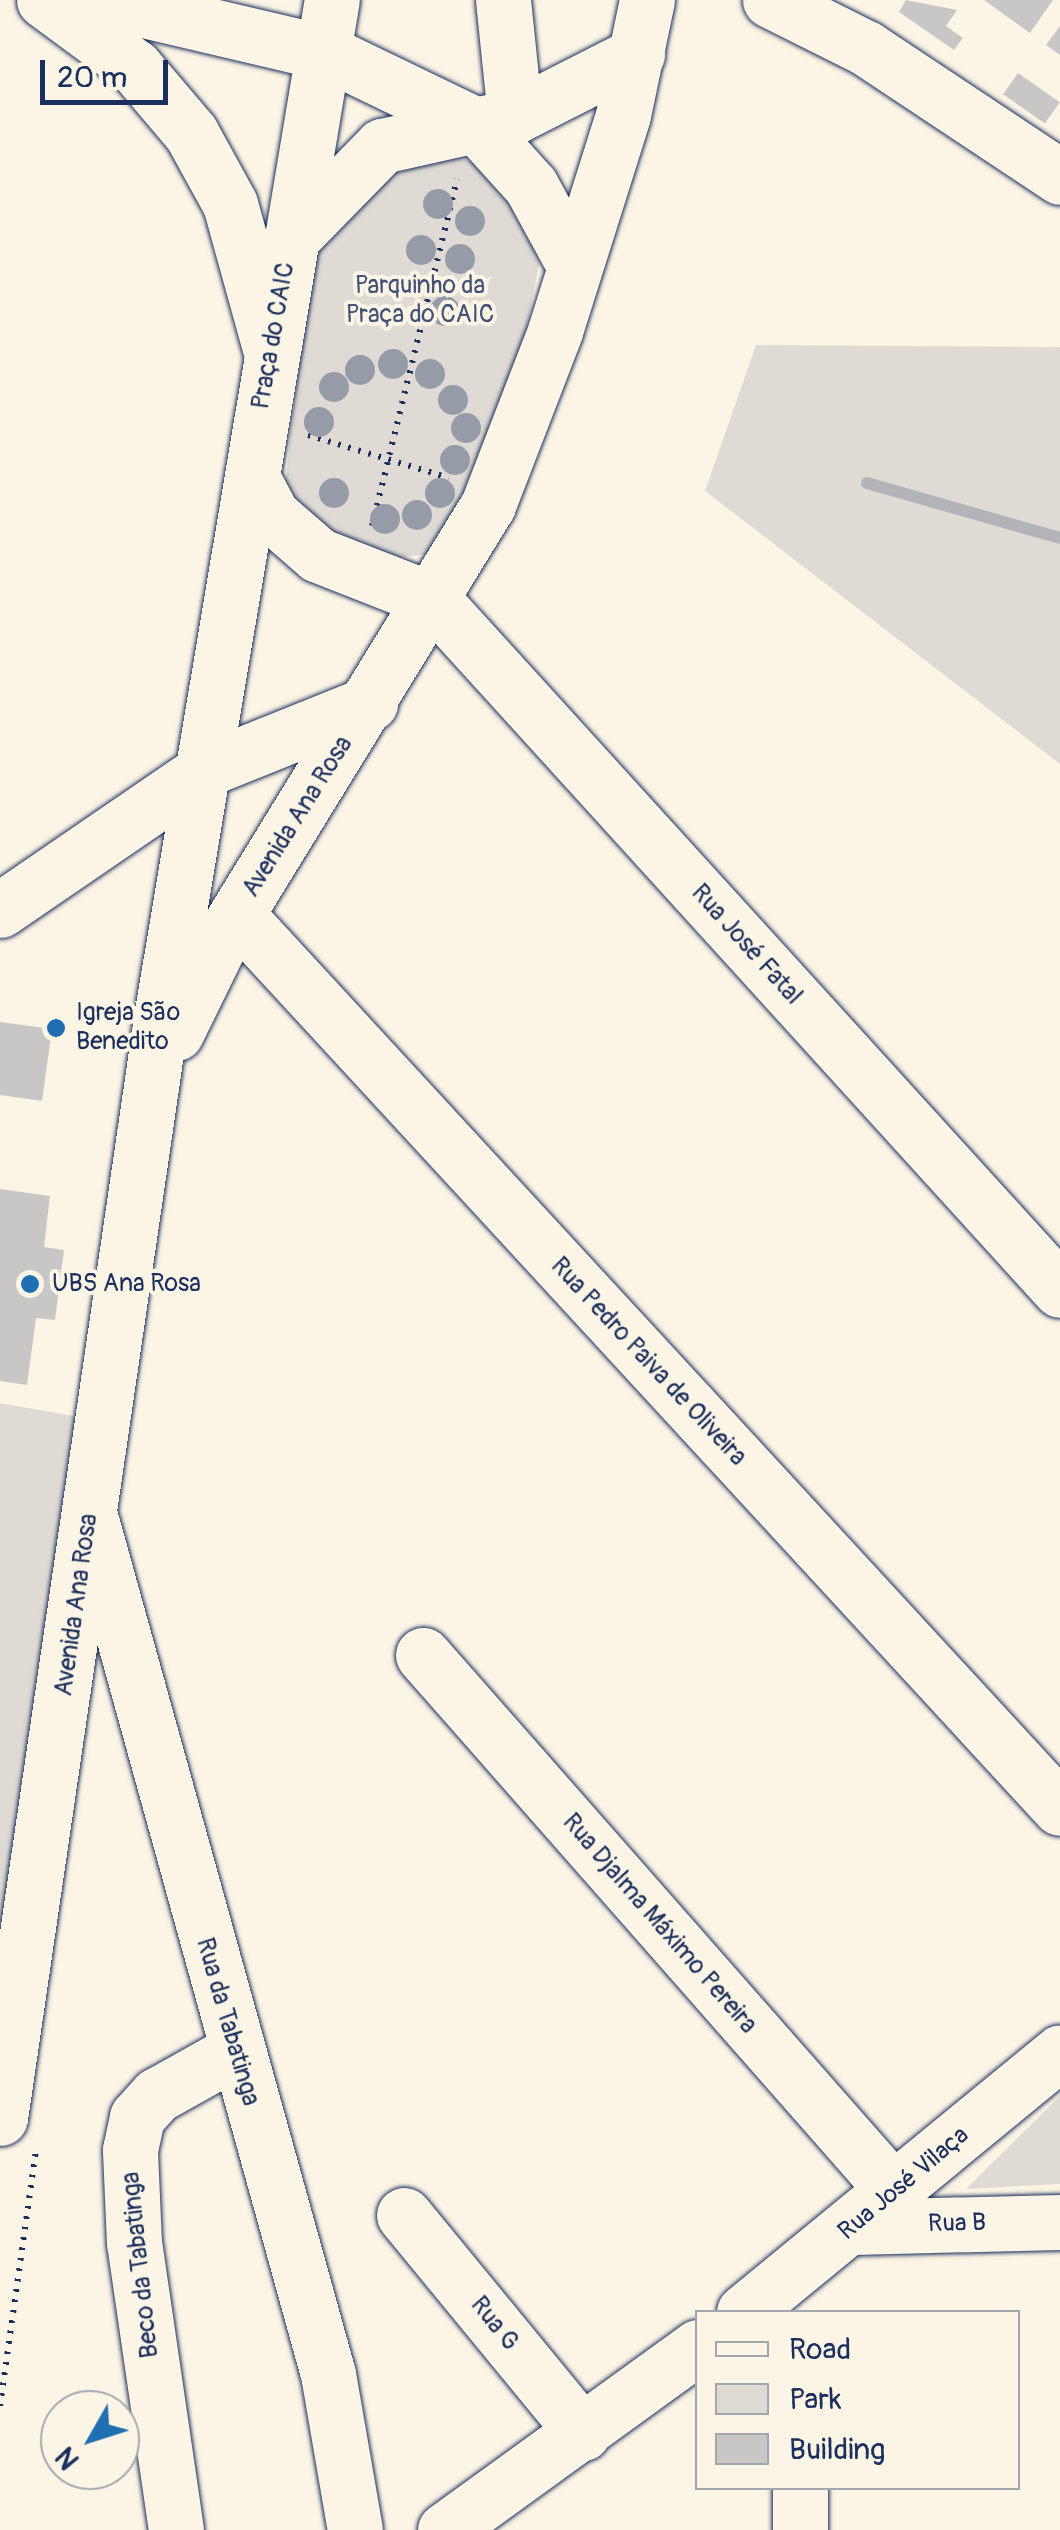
<!DOCTYPE html>
<html>
<head>
<meta charset="utf-8">
<style>
  body { margin:0 }
  #map { position:relative; width:1060px; height:2530px; overflow:hidden; background:#fcf5e5; font-family:Pangolin,sans-serif }
  div>[style] { position:absolute }
  .green>* { inset:0; background:#dfdbd4 }
  .stream>* { height:12px; margin:-6px; padding:0 6px; transform-origin:6px; border-radius:6px; background:#b2b4b8 }
  .building>* { inset:0; background:#c8c7c6; transform-origin:0 0 }
  .path>* { height:6px; margin-top:-3px; transform-origin:0; background:repeating-linear-gradient(90deg,#1b2f5e 0 2.5px,transparent 0 10.5px) }
  .roads { filter:drop-shadow(0 0 2px #1b2f5e) drop-shadow(0 0 2px #1b2f5e) }
  .minor>* { height:55px; margin:-27.5px; padding:0 27.5px; transform-origin:27.5px; border-radius:27.5px; background:#fcf5e5 }
  .major>* { height:55px; margin:-27.5px; padding:0 27.5px; transform-origin:27.5px; border-radius:27.5px; background:#fcf5e5 }
  .trees>* { width:30px; height:30px; margin:-15px; border-radius:50%; background:#969ba8 }
  .dots>* { width:28px; height:28px; translate:-50% -50%; box-sizing:border-box; border:5px solid #fcf5e5; border-radius:50% }
  span { translate:-50% -50%; white-space:nowrap; text-align:center; line-height:1.15; -webkit-text-stroke:8px #fcf5e5; paint-order:stroke }
  .park-label { font-size:25px; color:#425176 }
  .street-label { font-size:25px; color:#1b2f5e }
  .poi-label { font-size:25px; color:#1b2f5e }
  .left { translate:0 -50%; text-align:left }
  .legend { position:absolute; left:695px; top:2310px; width:325px; height:180px; box-sizing:border-box; background:#fcf5e5; border:2px solid #a2a6af; margin:0; padding:12px 18px; list-style:none; font-size:30px; color:#1b2f5e }
  .legend li { display:flex; align-items:center; gap:20px; height:50px }
  .legend b { width:50px; border:2px solid #a2a6af }
  .north { position:absolute; left:40px; top:2390px; width:100px; height:100px; box-sizing:border-box; background:#fcf5e5; border:2px solid #a2a6af; border-radius:50%; rotate:231deg; font-size:28px; font-weight:700; line-height:40px; text-align:center; color:#1b2f5e }
  .north::after { content:''; display:block; margin:auto; width:35px; height:45px; background:#1f6fb2; clip-path:polygon(50% 0,100% 100%,50% 72%,0 100%) }
  .scale { position:absolute; left:40px; top:60px; width:128px; height:45px; box-sizing:border-box; border:5px solid #1b2f5e; border-top:0; padding-left:12px; font-size:30px; line-height:35px; white-space:nowrap; color:#1b2f5e; -webkit-text-stroke:8px #fcf5e5; paint-order:stroke }
</style>
</head>
<body>
<div id="map">
  <div class="green">
    <div style="clip-path:polygon(437px 149px,492px 170px,535px 237px,539px 264px,519px 369px,437px 553px,394px 558px,327px 533px,284px 499px,291px 430px,314px 257px,333px 218px,381px 169px)"></div>
    <div style="clip-path:polygon(756px 345px,1060px 347px,1060px 764px,705px 491px)"></div>
    <div style="clip-path:polygon(0 1403px,84px 1418px,0 1972px)"></div>
    <div style="clip-path:polygon(1060px 2096px,1060px 2184px,966px 2189px)"></div>
  </div>
  <div class="stream">
    <div style="left:867px;top:483px;width:201px;rotate:15.9deg"></div>
  </div>
  <div class="building">
    <div style="clip-path:polygon(906px 0,957px 10px,946px 26px,963px 38px,954px 50px,899px 12px)"></div>
    <div style="clip-path:polygon(984px 0,1053px 0,1030px 33px)"></div>
    <div style="clip-path:polygon(1060px 26px,1060px 55px,1046px 45px)"></div>
    <div style="left:1018px;top:73px;width:51px;height:26px;rotate:35deg"></div>
    <div style="clip-path:polygon(0 1022px,52px 1029px,42px 1101px,0 1095px)"></div>
    <div style="clip-path:polygon(0 1189px,50px 1196px,44px 1247px,64px 1250px,55px 1320px,36px 1318px,27px 1385px,0 1381px)"></div>
  </div>
  <div class="path">
    <div style="left:308px;top:435px;width:147px;rotate:17deg"></div>
    <div style="left:372px;top:526px;width:357px;rotate:-76.2deg"></div>
    <div style="left:0;top:2406px;width:260px;rotate:-82deg"></div>
  </div>
  <div class="roads">
    <div class="minor">
      <div style="left:44px;top:0;width:113px;rotate:36.4deg"></div>
      <div style="left:135px;top:67px;width:87px;rotate:49.7deg"></div>
      <div style="left:191px;top:133px;width:81px;rotate:61.2deg"></div>
      <div style="left:230px;top:204px;width:154px;rotate:74.5deg"></div>
      <div style="left:101px;top:0;width:232px;rotate:13.2deg"></div>
      <div style="left:327px;top:53px;width:165px;rotate:25.8deg"></div>
      <div style="left:503px;top:0;width:117px;rotate:84.1deg"></div>
      <div style="left:770px;top:0;width:107px;rotate:26.6deg"></div>
      <div style="left:866px;top:48px;width:233px;rotate:33.6deg"></div>
      <div style="left:292px;top:238px;width:241px;rotate:-80.5deg"></div>
      <div style="left:433px;top:600px;width:932px;rotate:47.74deg"></div>
      <div style="left:237px;top:915px;width:1214px;rotate:47.34deg"></div>
      <div style="left:90px;top:1516px;width:890px;rotate:74.5deg"></div>
      <div style="left:328px;top:2374px;width:158px;rotate:80.2deg"></div>
      <div style="left:423px;top:1655px;width:716px;rotate:48.68deg"></div>
      <div style="left:404px;top:2215px;width:282px;rotate:50.6deg"></div>
      <div style="left:853px;top:2227px;width:207px;rotate:-1.4deg"></div>
      <div style="left:744px;top:2312px;width:409px;rotate:-39.4deg"></div>
      <div style="left:800px;top:2488px;width:42px;rotate:90deg"></div>
      <div style="left:176px;top:2530px;width:290px;rotate:-98.3deg"></div>
      <div style="left:134px;top:2243px;width:93px;rotate:-92.5deg"></div>
      <div style="left:130px;top:2150px;width:34px;rotate:-78deg"></div>
      <div style="left:137px;top:2117px;width:30px;rotate:-48deg"></div>
      <div style="left:157px;top:2095px;width:88px;rotate:-29.2deg"></div>
      <div style="left:445px;top:2530px;width:312px;rotate:-35.9deg"></div>
    </div>
    <div class="major">
      <div style="left:476px;top:125px;width:82px;rotate:48deg"></div>
      <div style="left:531px;top:186px;width:90px;rotate:61.4deg"></div>
      <div style="left:254px;top:481px;width:38px;rotate:62deg"></div>
      <div style="left:272px;top:515px;width:61px;rotate:41deg"></div>
      <div style="left:318px;top:555px;width:123px;rotate:21.4deg"></div>
      <div style="left:0;top:910px;width:250px;rotate:-34.4deg"></div>
      <div style="left:206px;top:769px;width:177px;rotate:-21.9deg"></div>
      <div style="left:176px;top:1033px;width:111px;rotate:-63.9deg"></div>
      <div style="left:225px;top:933px;width:502px;rotate:-58.43deg"></div>
      <div style="left:488px;top:505px;width:186px;rotate:-68.9deg"></div>
      <div style="left:555px;top:331px;width:226px;rotate:-72.5deg"></div>
      <div style="left:623px;top:115px;width:117px;rotate:-78.2deg"></div>
      <div style="left:0;top:2118px;width:1112px;rotate:-81.67deg"></div>
      <div style="left:161px;top:1018px;width:791px;rotate:-80.47deg"></div>
      <div style="left:292px;top:238px;width:129px;rotate:-45.6deg"></div>
      <div style="left:382px;top:146px;width:136px;rotate:-12.7deg"></div>
      <div style="left:515px;top:116px;width:137px;rotate:-26.9deg"></div>
    </div>
  </div>
  <div class="trees">
    <div style="left:438px;top:204px"></div>
    <div style="left:470px;top:221px"></div>
    <div style="left:421px;top:250px"></div>
    <div style="left:460px;top:259px"></div>
    <div style="left:445px;top:311px"></div>
    <div style="left:393px;top:364px"></div>
    <div style="left:360px;top:370px"></div>
    <div style="left:430px;top:374px"></div>
    <div style="left:334px;top:387px"></div>
    <div style="left:453px;top:400px"></div>
    <div style="left:319px;top:422px"></div>
    <div style="left:466px;top:428px"></div>
    <div style="left:455px;top:460px"></div>
    <div style="left:334px;top:493px"></div>
    <div style="left:440px;top:493px"></div>
    <div style="left:417px;top:515px"></div>
    <div style="left:385px;top:519px"></div>
  </div>
  <div class="dots">
    <div style="left:56px;top:1028px;background:#1f6fb2"></div>
    <div style="left:30px;top:1284px;background:#1f6fb2"></div>
  </div>
  <div class="park-label">
    <span style="left:420px;top:301px">Parquinho da<br>Praça do CAIC</span>
  </div>
  <div class="street-label">
    <span style="left:274px;top:336px;rotate:-80deg">Praça do CAIC</span>
    <span style="left:298px;top:817px;rotate:-58deg">Avenida Ana Rosa</span>
    <span style="left:746px;top:945px;rotate:48deg">Rua José Fatal</span>
    <span style="left:648px;top:1362px;rotate:47deg">Rua Pedro Paiva de Oliveira</span>
    <span style="left:77px;top:1605px;rotate:-82deg">Avenida Ana Rosa</span>
    <span style="left:659px;top:1924px;rotate:49deg">Rua Djalma Máximo Pereira</span>
    <span style="left:227px;top:2022px;rotate:74deg">Rua da Tabatinga</span>
    <span style="left:904px;top:2184px;rotate:-40deg">Rua José Vilaça</span>
    <span style="left:957px;top:2224px;rotate:-1deg">Rua B</span>
    <span style="left:141px;top:2265px;rotate:-96deg">Beco da Tabatinga</span>
    <span style="left:494px;top:2324px;rotate:51deg">Rua G</span>
  </div>
  <div class="poi-label">
    <span class="left" style="left:76px;top:1028px">Igreja São<br>Benedito</span>
    <span class="left" style="left:52px;top:1284px">UBS Ana Rosa</span>
  </div>
  <ul class="legend">
  <li><b style="height:12px;background:#fcf5e5"></b>Road</li>
  <li><b style="height:28px;background:#dfdbd4"></b>Park</li>
  <li><b style="height:28px;background:#c8c7c6"></b>Building</li>
  </ul>
  <div class="north">N</div>
  <div class="scale">20 m</div>
</div>
</body>
</html>
